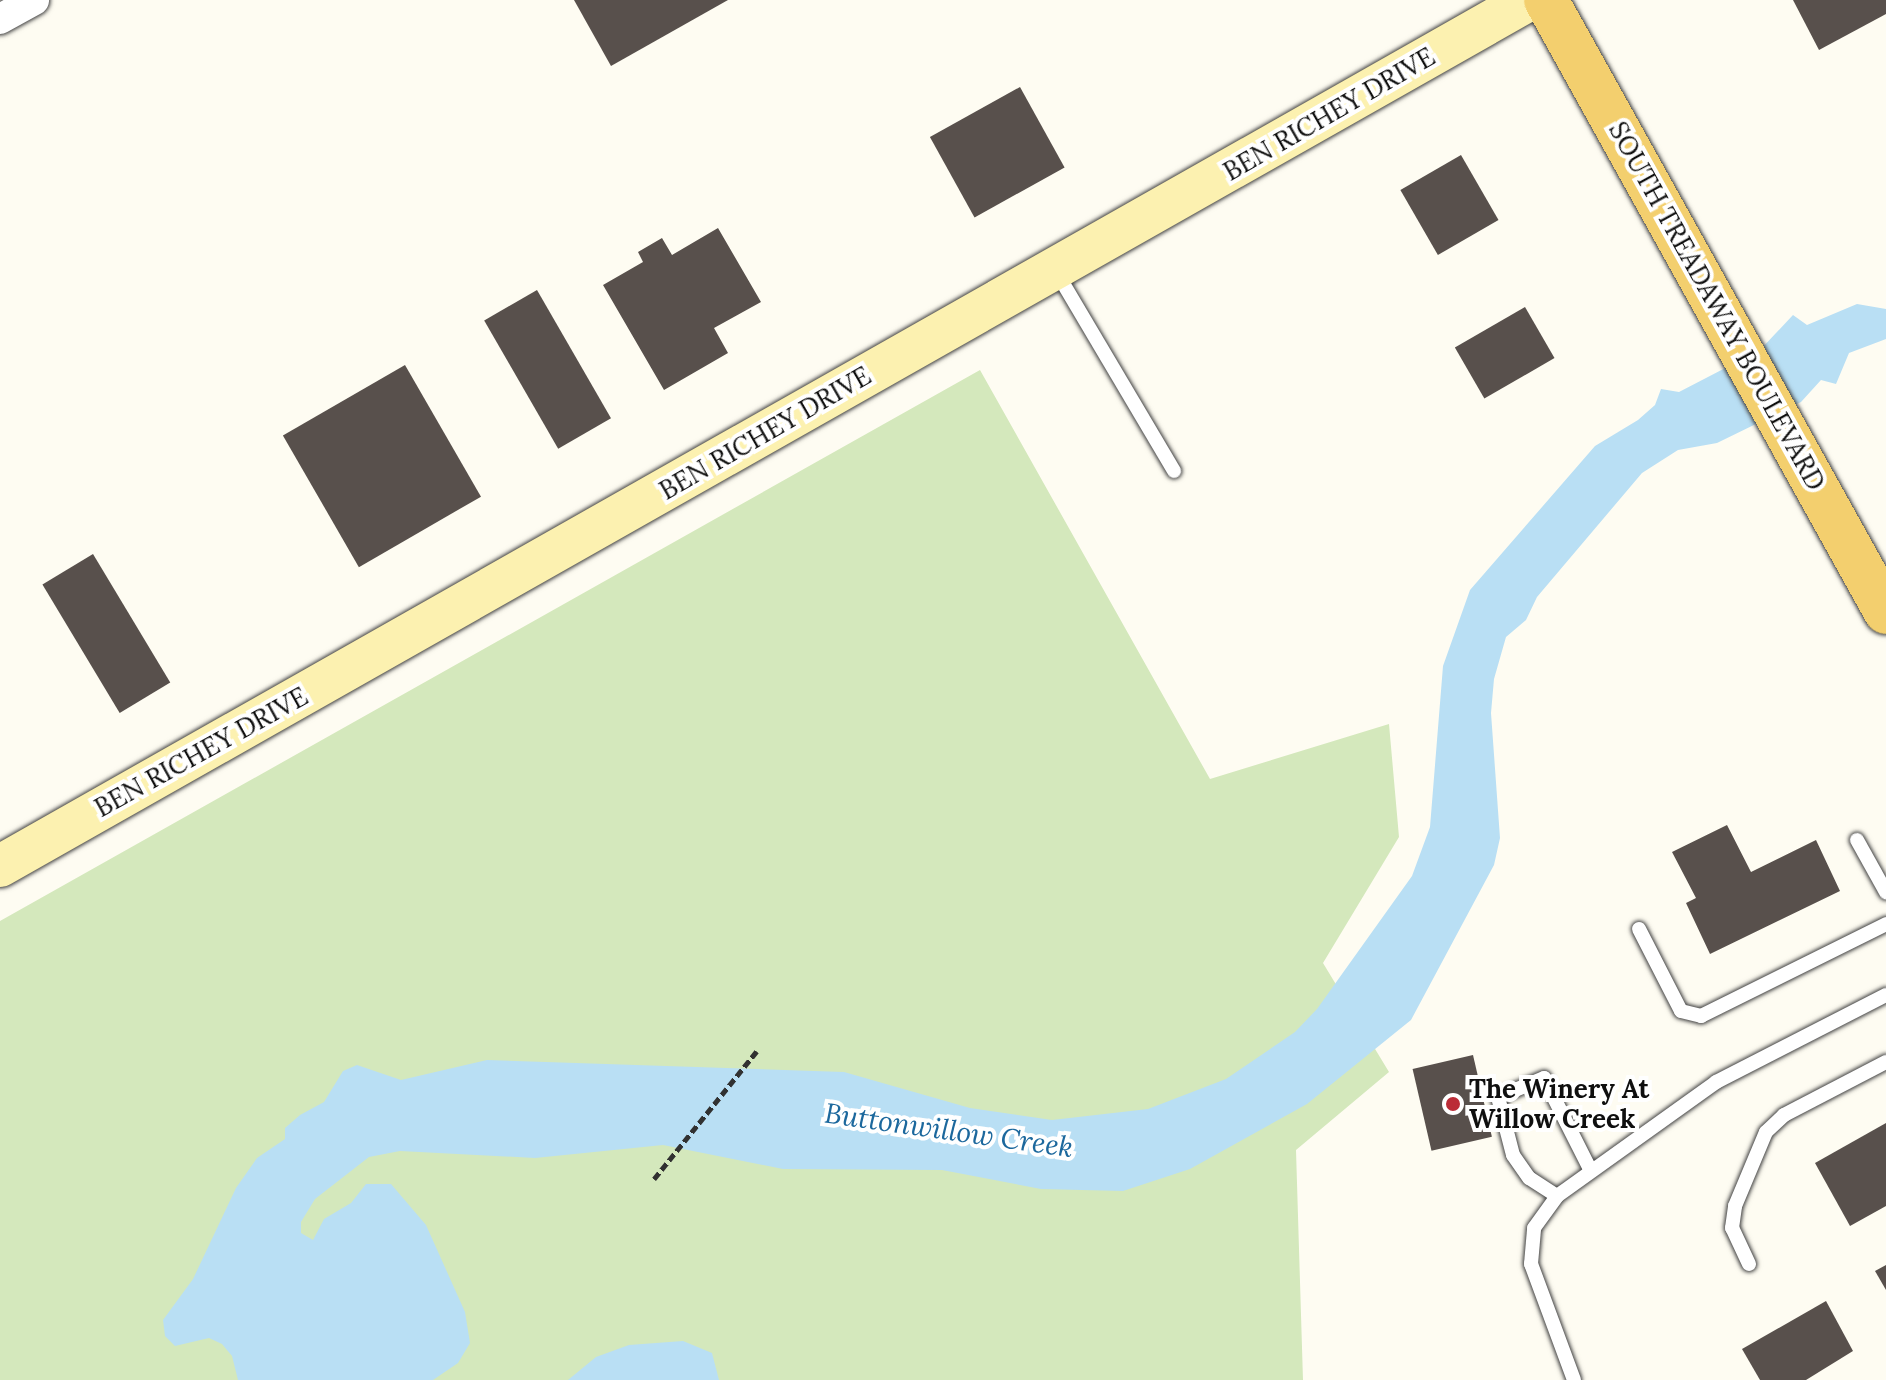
<!DOCTYPE html>
<html>
<head>
<meta charset="utf-8">
<style>
  body { margin:0 }
  #map { position:relative; width:1886px; height:1380px; overflow:hidden; background:#fefcf2; font-family:Lora,serif }
  div>[style] { position:absolute }
  .green>* { inset:0; background:#d4e8bc }
  .water>* { inset:0; background:#b9dff4 }
  .building>* { inset:0; background:#58504c; transform-origin:0 0 }
  .path>* { height:5px; margin-top:-2.5px; transform-origin:0; background:repeating-linear-gradient(90deg,#313131 0 8px,transparent 0 12px) }
  .roads { filter:drop-shadow(0 0 2px #424242) drop-shadow(0 0 2px #424242) }
  .lane>* { height:14px; margin:-7px; padding:0 7px; transform-origin:7px; border-radius:7px; background:#fff }
  .street>* { height:30px; margin:-15px; padding:0 15px; transform-origin:15px; border-radius:15px; background:#fff }
  .secondary>* { height:42px; margin:-21px; padding:0 21px; transform-origin:21px; border-radius:21px; background:#fcf1b0 }
  .primary>* { height:44px; margin:-22px; padding:0 22px; transform-origin:22px; border-radius:22px; background:#f3cf6e }
  .dots>* { width:22px; height:22px; translate:-50% -50%; box-sizing:border-box; border:4px solid #fff; border-radius:50% }
  span { translate:-50% -50%; white-space:nowrap; text-align:center; line-height:1.15; -webkit-text-stroke:8px #fff; paint-order:stroke }
  .street-label { font-size:26px; color:#0f0f0f }
  .poi-label { font-size:26px; color:#0f0f0f; font-weight:700 }
  .left { translate:0 -50%; text-align:left }
  .water-label { font-size:28px; color:#1c689d; font-style:italic }
</style>
</head>
<body>
<div id="map">
  <div class="green">
    <div style="clip-path:polygon(980px 370px,1210px 779px,1389px 724px,1399px 837px,1323px 963px,1389px 1072px,1296px 1150px,1303px 1380px,0 1380px,0 921px)"></div>
  </div>
  <div class="water">
    <div style="clip-path:polygon(1857px 304px,1886px 309px,1886px 339px,1849px 353px,1836px 384px,1821px 380px,1801px 402px,1717px 443px,1678px 450px,1642px 473px,1537px 597px,1526px 620px,1506px 637px,1494px 679px,1491px 713px,1500px 838px,1494px 865px,1411px 1020px,1307px 1104px,1190px 1169px,1123px 1191px,1041px 1189px,942px 1170px,783px 1169px,663px 1145px,535px 1158px,400px 1151px,369px 1157px,315px 1199px,301px 1222px,301px 1233px,313px 1240px,324px 1219px,351px 1203px,366px 1184px,391px 1184px,426px 1225px,465px 1312px,470px 1343px,458px 1363px,433px 1380px,238px 1380px,232px 1356px,222px 1344px,209px 1338px,175px 1346px,165px 1336px,163px 1320px,193px 1279px,236px 1188px,257px 1158px,285px 1139px,285px 1128px,300px 1115px,324px 1102px,343px 1071px,357px 1065px,401px 1080px,487px 1060px,844px 1072px,970px 1108px,1052px 1120px,1148px 1109px,1226px 1079px,1295px 1032px,1317px 1009px,1412px 876px,1430px 827px,1443px 666px,1470px 590px,1595px 446px,1638px 420px,1655px 405px,1661px 389px,1679px 392px,1760px 350px,1793px 315px,1807px 325px)"></div>
    <div style="clip-path:polygon(683px 1341px,712px 1353px,719px 1380px,568px 1380px,596px 1357px,629px 1345px)"></div>
  </div>
  <div class="building">
    <div style="clip-path:polygon(574px 0,728px 0,611px 66px)"></div>
    <div style="clip-path:polygon(1793px 0,1886px 0,1886px 14px,1819px 50px)"></div>
    <div style="left:1020px;top:87px;width:92px;height:103px;rotate:61deg"></div>
    <div style="left:1461px;top:155px;width:75px;height:70px;rotate:60deg"></div>
    <div style="clip-path:polygon(718px 228px,761px 302px,714px 328px,728px 353px,664px 390px,603px 285px,643px 262px,638px 252px,662px 238px,672px 255px)"></div>
    <div style="left:537px;top:290px;width:148px;height:61px;rotate:60deg"></div>
    <div style="left:1525px;top:307px;width:59px;height:81px;rotate:60deg"></div>
    <div style="left:405px;top:365px;width:152px;height:141px;rotate:60deg"></div>
    <div style="left:93px;top:554px;width:150px;height:59px;rotate:59deg"></div>
    <div style="clip-path:polygon(1727px 825px,1751px 872px,1816px 840px,1840px 891px,1710px 954px,1686px 903px,1696px 898px,1672px 852px)"></div>
    <div style="left:1473px;top:1055px;width:84px;height:62px;rotate:77deg"></div>
    <div style="clip-path:polygon(1886px 1123px,1886px 1206px,1850px 1226px,1815px 1163px)"></div>
    <div style="clip-path:polygon(1886px 1265px,1886px 1290px,1875px 1271px)"></div>
    <div style="clip-path:polygon(1826px 1301px,1853px 1351px,1806px 1380px,1760px 1380px,1742px 1349px)"></div>
  </div>
  <div class="path">
    <div style="left:654px;top:1179px;width:164px;rotate:-51.2deg"></div>
  </div>
  <div class="roads">
    <div class="lane">
      <div style="left:1057px;top:273px;width:230px;rotate:59.4deg"></div>
      <div style="left:1857px;top:840px;width:60px;rotate:60.9deg"></div>
      <div style="left:1639px;top:929px;width:92px;rotate:62.9deg"></div>
      <div style="left:1681px;top:1011px;width:21px;rotate:14deg"></div>
      <div style="left:1701px;top:1016px;width:207px;rotate:-26.4deg"></div>
      <div style="left:1557px;top:1196px;width:33px;rotate:-147deg"></div>
      <div style="left:1529px;top:1178px;width:28px;rotate:-125deg"></div>
      <div style="left:1513px;top:1155px;width:60px;rotate:-104.5deg"></div>
      <div style="left:1498px;top:1097px;width:50px;rotate:-22.4deg"></div>
      <div style="left:1544px;top:1078px;width:104px;rotate:63.2deg"></div>
      <div style="left:1749px;top:1264px;width:40px;rotate:-115deg"></div>
      <div style="left:1732px;top:1228px;width:22px;rotate:-82deg"></div>
      <div style="left:1735px;top:1206px;width:80px;rotate:-67.3deg"></div>
      <div style="left:1766px;top:1132px;width:25px;rotate:-43deg"></div>
      <div style="left:1784px;top:1115px;width:115px;rotate:-27.5deg"></div>
      <div style="left:1574px;top:1380px;width:124px;rotate:-110.3deg"></div>
      <div style="left:1531px;top:1264px;width:36px;rotate:-85deg"></div>
      <div style="left:1534px;top:1228px;width:39px;rotate:-54deg"></div>
      <div style="left:1557px;top:1196px;width:196px;rotate:-35.6deg"></div>
      <div style="left:1716px;top:1082px;width:191px;rotate:-27.1deg"></div>
    </div>
    <div class="street">
      <div style="left:0;top:19px;width:39px;rotate:-29deg"></div>
    </div>
    <div class="secondary">
      <div style="left:0;top:866px;width:1757px;rotate:-29.53deg"></div>
    </div>
    <div class="primary">
      <div style="left:1546px;top:0;width:700px;rotate:60.95deg"></div>
    </div>
  </div>
  <div class="dots">
    <div style="left:1453px;top:1104px;background:#bb2c37"></div>
  </div>
  <div class="street-label">
    <span style="left:1329px;top:114px;rotate:-30deg">BEN RICHEY DRIVE</span>
    <span style="left:1717px;top:306px;rotate:61deg">SOUTH TREADAWAY BOULEVARD</span>
    <span style="left:765px;top:433px;rotate:-30deg">BEN RICHEY DRIVE</span>
    <span style="left:201px;top:752px;rotate:-29deg">BEN RICHEY DRIVE</span>
  </div>
  <div class="poi-label">
    <span class="left" style="left:1469px;top:1104px">The Winery At<br>Willow Creek</span>
  </div>
  <div class="water-label">
    <span style="left:949px;top:1130px;rotate:8deg">Buttonwillow Creek</span>
  </div>
</div>
</body>
</html>
